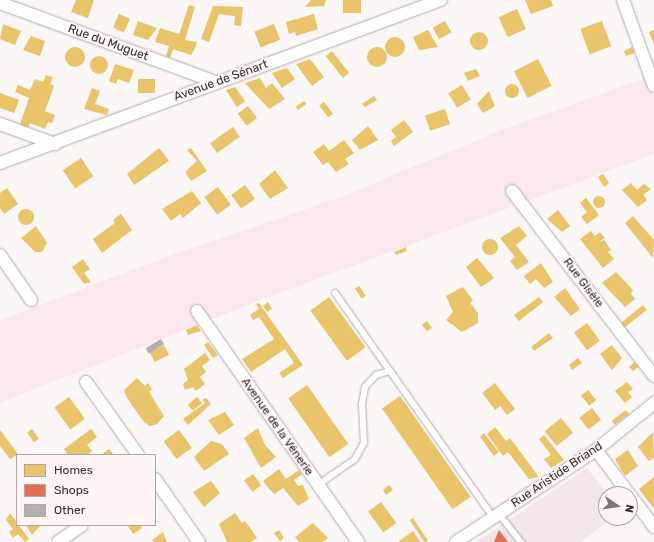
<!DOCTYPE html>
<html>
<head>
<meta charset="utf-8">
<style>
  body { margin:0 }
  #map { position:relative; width:654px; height:542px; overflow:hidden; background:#fcf7f7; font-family:Rubik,sans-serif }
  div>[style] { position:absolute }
  .built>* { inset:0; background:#f2e6e8 }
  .green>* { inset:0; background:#fbe8ec }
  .homes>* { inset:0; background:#e9c46a; transform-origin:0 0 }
  .round { border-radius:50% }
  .shops>* { inset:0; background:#e76f51 }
  .building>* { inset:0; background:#b4b0b0; transform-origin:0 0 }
  .roads { filter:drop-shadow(0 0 1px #b1adae) drop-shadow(0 0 1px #b1adae) }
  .lane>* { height:6px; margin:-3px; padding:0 3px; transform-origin:3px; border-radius:3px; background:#fffefe }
  .street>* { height:12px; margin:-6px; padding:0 6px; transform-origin:6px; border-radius:6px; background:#fffefe }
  span { translate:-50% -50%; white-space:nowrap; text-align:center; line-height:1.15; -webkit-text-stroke:4px #fff4f6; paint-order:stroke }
  .street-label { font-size:12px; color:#343031 }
  .legend { position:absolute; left:16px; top:454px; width:140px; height:72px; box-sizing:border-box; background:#fff4f6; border:1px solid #aea6a7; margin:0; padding:5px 7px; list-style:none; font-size:12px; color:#343031 }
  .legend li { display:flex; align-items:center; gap:8px; height:20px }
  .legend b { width:20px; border:1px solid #aea6a7 }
  .north { position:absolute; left:598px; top:486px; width:40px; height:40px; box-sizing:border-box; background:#fff4f6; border:1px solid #aea6a7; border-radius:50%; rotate:103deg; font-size:11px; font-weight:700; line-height:16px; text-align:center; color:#343031 }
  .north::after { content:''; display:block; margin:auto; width:14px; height:18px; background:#7a7676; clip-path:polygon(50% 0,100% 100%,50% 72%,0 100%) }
</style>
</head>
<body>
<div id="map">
  <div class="built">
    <div style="clip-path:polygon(587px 468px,607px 494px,606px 518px,612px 518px,581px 542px,476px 542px)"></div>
  </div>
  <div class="green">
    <div style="clip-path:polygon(654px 75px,654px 154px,258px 301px,0 403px,0 320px,167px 257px,341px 197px,502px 130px)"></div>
  </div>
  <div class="homes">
    <div style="clip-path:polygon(76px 0,94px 0,88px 18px,71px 12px)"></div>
    <div style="clip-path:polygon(311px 0,326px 0,324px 6px,305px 7px)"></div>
    <div style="left:343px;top:0;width:18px;height:13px"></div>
    <div style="clip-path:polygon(525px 0,551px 0,553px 6px,531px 14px)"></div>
    <div style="clip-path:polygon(189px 5px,195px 7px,185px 40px,197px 42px,195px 48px,191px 55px,173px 49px,170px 58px,166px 56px,169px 46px,155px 42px,160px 28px,179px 34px)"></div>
    <div style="clip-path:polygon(213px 6px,243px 7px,241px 26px,234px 25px,235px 16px,219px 14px,209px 42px,201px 39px)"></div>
    <div style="left:517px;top:9px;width:22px;height:20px;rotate:66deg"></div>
    <div style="left:119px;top:14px;width:12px;height:15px;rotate:24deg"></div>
    <div style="clip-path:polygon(314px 14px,318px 29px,296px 36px,295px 32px,289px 34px,286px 22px)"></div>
    <div style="clip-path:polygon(138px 21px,157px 28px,148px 40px,133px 35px)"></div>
    <div style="left:445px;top:21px;width:13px;height:14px;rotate:61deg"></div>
    <div style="left:602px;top:21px;width:27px;height:23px;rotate:70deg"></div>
    <div style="clip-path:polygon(3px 24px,21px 31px,15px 45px,0 39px)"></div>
    <div style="left:274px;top:24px;width:17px;height:21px;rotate:69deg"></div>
    <div style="clip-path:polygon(428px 30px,438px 47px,419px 50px,413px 37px)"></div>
    <div style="clip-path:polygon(654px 30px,654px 45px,649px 32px)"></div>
    <div class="round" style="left:470px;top:32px;width:18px;height:18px"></div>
    <div style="clip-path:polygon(31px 36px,45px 41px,40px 56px,23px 50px)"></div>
    <div class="round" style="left:385px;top:37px;width:20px;height:20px"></div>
    <div class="round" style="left:367px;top:47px;width:20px;height:20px"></div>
    <div style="clip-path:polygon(632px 47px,634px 53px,626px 56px,624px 51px)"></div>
    <div class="round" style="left:65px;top:47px;width:20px;height:20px"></div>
    <div style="left:332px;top:51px;width:28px;height:8px;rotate:52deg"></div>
    <div class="round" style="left:90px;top:56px;width:18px;height:18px"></div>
    <div style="clip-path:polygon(310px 59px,324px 77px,312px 86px,296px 64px)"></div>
    <div style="left:538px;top:59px;width:30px;height:27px;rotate:63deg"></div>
    <div style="clip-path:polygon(115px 64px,134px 70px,129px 83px,118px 79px,116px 84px,109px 81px)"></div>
    <div style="clip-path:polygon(287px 68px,295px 79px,282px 88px,272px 73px)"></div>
    <div style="clip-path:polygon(476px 69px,480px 76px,468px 81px,464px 73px)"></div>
    <div style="clip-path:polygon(46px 75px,53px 77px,50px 84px,54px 86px,45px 111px,55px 115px,52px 123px,48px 122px,45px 129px,30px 123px,27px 130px,19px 127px,29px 98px,15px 92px,18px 85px,30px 90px,35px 79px,43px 82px)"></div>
    <div style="clip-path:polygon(260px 78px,266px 88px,272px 83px,285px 99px,269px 109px,245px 83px)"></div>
    <div style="left:138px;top:79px;width:17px;height:14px"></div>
    <div class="round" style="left:505px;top:84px;width:14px;height:14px"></div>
    <div style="left:462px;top:85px;width:17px;height:16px;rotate:59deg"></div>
    <div style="clip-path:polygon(235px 87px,245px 101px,237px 107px,226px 90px)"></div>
    <div style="clip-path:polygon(92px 88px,100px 91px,95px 104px,109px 109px,107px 115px,84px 109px)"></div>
    <div style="clip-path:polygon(489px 91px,495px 106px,483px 113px,477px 104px)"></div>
    <div style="clip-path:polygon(0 93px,19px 100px,14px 113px,0 108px)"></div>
    <div style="clip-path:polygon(374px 96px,377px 100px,365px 107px,362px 104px)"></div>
    <div style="left:304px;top:101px;width:4px;height:10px;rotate:56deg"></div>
    <div style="left:324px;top:102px;width:15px;height:6px;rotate:53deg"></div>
    <div style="left:248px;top:106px;width:15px;height:13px;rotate:53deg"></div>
    <div style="left:445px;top:109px;width:16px;height:21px;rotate:72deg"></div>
    <div style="clip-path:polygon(404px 120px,413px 132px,394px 146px,391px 141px,396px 137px,391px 130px)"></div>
    <div style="clip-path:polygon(368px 126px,378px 140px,360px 150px,352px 140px)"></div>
    <div style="left:233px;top:127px;width:12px;height:28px;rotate:55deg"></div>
    <div style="clip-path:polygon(344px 140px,354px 153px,345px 159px,349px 164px,336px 172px,328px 162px,323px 165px,313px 152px,324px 144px,329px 151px)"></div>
    <div style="clip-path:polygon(159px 148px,169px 161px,134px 185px,127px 174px)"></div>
    <div style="clip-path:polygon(191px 148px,207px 171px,191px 181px,185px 172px,197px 161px,187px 150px)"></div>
    <div style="left:81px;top:158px;width:22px;height:22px;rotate:56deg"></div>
    <div style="clip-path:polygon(275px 170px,288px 188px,270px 199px,259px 184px)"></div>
    <div style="clip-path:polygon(603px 174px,609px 183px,604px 187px,598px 177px)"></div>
    <div style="clip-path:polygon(631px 183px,637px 190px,644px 184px,651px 189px,643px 195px,647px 200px,638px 207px,622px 190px)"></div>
    <div style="left:245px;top:185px;width:17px;height:17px;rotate:54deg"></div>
    <div style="left:218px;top:187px;width:22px;height:17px;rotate:54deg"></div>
    <div style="clip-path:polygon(7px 188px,18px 204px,4px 214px,0 208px,0 193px)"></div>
    <div style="clip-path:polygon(192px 191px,201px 203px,183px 218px,180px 214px,171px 221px,162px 209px)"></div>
    <div class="round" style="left:593px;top:196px;width:12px;height:12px"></div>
    <div style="clip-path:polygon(586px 198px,599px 215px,587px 224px,581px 217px,587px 212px,580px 203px)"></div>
    <div class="round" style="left:18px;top:209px;width:16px;height:16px"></div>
    <div style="clip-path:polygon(558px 210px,570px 226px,562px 232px,547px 219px)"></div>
    <div style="clip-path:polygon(121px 214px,132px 230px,102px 253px,93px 239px,115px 223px,113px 220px)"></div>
    <div style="clip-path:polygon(633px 216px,654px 240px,653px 258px,625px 223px)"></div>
    <div style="clip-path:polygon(36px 226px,47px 243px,42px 252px,35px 252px,21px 238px)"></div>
    <div style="clip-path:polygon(519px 226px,527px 236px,516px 245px,529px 262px,517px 270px,510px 261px,515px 257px,500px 238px)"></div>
    <div style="clip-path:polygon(591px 231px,595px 236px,600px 232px,605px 238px,599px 242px,604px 240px,611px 250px,608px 252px,614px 259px,603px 268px,580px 239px)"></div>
    <div class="round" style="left:482px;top:239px;width:16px;height:16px"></div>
    <div style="clip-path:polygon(406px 247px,407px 251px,396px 255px,394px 252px)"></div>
    <div style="clip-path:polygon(477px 258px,494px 278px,481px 287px,466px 267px)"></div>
    <div style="clip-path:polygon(83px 259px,90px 269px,84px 273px,91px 282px,84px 284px,72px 267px)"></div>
    <div style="clip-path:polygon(541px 263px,553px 282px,544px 288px,536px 279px,530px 284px,524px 276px)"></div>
    <div style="clip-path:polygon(616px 272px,633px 290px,631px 294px,635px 299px,625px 307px,602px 283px)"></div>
    <div style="left:359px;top:286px;width:12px;height:5px;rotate:55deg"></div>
    <div style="clip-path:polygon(463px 287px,473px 300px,470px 303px,478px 313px,478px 323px,462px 332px,446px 320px,453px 312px,446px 296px)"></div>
    <div style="clip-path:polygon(565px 288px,580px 309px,571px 316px,554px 297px)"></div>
    <div style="left:329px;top:297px;width:62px;height:23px;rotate:54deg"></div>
    <div style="clip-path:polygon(539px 297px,543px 302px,519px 321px,514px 315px)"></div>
    <div style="clip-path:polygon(268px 302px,272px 309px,267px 312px,263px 306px)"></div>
    <div style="clip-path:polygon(259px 303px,303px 365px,283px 378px,279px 373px,294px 363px,285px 349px,251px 372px,242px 359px,274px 339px,259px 317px,253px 320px,250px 315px,259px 309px,256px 304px)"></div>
    <div style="left:643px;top:305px;width:6px;height:28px;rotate:51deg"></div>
    <div style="clip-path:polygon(427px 321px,432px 328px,427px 331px,422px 325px)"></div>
    <div style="left:587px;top:323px;width:22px;height:16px;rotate:54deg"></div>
    <div style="clip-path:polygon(197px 325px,201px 331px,188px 335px,186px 330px)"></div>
    <div style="clip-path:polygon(549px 333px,553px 338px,534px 351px,531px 347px)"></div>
    <div style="clip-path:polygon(208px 342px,218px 355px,213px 358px,204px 345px)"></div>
    <div style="left:164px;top:345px;width:11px;height:16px;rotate:63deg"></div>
    <div style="clip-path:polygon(612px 345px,622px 358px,612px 370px,600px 354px)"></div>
    <div style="clip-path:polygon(205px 353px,210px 360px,202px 366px,206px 372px,200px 377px,205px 384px,196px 391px,193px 387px,185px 390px,183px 384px,188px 380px,184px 369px)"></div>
    <div style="clip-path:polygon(578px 358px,582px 363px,572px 370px,569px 365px)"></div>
    <div style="clip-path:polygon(637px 360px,641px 365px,633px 371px,629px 367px)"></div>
    <div style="clip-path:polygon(137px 378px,145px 386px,148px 383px,152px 389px,149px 392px,164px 416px,157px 424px,150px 426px,144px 422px,127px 398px,124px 390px)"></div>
    <div style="clip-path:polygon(627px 382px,633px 389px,628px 392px,632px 397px,625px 403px,615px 391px)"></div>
    <div style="clip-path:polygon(495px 383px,515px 409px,507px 415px,500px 406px,495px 410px,482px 393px)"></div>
    <div style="left:307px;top:385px;width:72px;height:23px;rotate:55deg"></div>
    <div style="left:588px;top:390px;width:13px;height:9px;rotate:51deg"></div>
    <div style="left:400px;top:396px;width:123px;height:22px;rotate:55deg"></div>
    <div style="left:69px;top:397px;width:27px;height:18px;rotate:54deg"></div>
    <div style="left:197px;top:397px;width:8px;height:12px;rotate:50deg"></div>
    <div style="clip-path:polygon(206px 398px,211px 404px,188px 425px,183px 419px,205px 403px,202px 400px)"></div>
    <div style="left:592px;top:408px;width:15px;height:16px;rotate:53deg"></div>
    <div style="left:626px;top:410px;width:5px;height:18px;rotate:53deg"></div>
    <div style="clip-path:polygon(225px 412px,234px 425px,219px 435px,208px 420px)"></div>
    <div style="left:561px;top:418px;width:19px;height:21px;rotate:51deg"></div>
    <div style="clip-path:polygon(495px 427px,506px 441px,510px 438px,539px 477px,529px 479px,508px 452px,503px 456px,487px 434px)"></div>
    <div style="clip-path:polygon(258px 428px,265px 445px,276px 457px,261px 468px,244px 438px)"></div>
    <div style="left:32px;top:429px;width:12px;height:6px;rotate:55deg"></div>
    <div style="clip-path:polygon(91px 429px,97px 437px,87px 445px,92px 451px,87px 455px,68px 455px,64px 449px)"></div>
    <div style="clip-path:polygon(0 430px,18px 454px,10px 459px,0 446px)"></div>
    <div style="left:179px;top:430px;width:22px;height:19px;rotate:54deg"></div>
    <div style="clip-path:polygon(653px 432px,654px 458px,649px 461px,638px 447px)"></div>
    <div style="clip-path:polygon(484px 433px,499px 452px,494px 456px,480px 437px)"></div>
    <div style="clip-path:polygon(544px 435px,564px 460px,551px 468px,544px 459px,551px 455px,539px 439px)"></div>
    <div style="clip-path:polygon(211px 441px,222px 444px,229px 454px,204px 471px,194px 457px)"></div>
    <div style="clip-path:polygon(109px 449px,114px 455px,101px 455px)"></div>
    <div style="clip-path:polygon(628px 450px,638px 466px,625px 476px,615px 459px)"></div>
    <div style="clip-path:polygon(279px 469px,286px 479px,299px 470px,302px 474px,294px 480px,298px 486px,303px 485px,309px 499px,298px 506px,283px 488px,275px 494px,270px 490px,263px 481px)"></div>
    <div style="left:253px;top:474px;width:14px;height:11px;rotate:54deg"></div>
    <div style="clip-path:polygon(654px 477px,654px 509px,639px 489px)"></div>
    <div style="clip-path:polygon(211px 481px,220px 493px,204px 507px,193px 492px)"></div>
    <div style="clip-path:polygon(389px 485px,393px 490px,386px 495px,383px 490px)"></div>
    <div style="left:381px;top:502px;width:26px;height:16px;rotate:54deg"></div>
    <div style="clip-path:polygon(10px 513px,29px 539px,25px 542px,18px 534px,13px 538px,9px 532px,13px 529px,6px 520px)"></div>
    <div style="clip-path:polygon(235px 513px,242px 523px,245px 521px,257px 538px,251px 542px,227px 542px,219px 524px)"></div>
    <div style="left:413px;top:518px;width:27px;height:4px;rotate:56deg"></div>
    <div style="clip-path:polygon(313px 523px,328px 538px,322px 542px,299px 542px,295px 537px)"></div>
    <div style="clip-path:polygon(26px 525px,41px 525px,32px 535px)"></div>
    <div style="clip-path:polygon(127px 525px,140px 525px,142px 528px,133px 534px)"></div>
    <div style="clip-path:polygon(279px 530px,284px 538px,280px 541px,274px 533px)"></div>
    <div style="clip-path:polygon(413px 531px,420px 542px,398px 542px)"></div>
    <div style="clip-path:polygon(163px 532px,167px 542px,154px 542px,152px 540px)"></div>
  </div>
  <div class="shops">
    <div style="clip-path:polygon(499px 530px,508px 542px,494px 542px)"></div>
  </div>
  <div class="building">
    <div style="left:161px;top:339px;width:6px;height:18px;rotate:59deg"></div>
  </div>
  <div class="roads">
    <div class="lane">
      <div style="left:335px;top:293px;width:95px;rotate:54.8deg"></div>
      <div style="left:318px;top:485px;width:45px;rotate:-35.1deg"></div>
      <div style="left:355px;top:459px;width:18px;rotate:-61deg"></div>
      <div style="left:364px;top:443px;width:39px;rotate:-93deg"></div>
      <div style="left:362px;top:404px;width:17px;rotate:-80deg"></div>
      <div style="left:365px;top:387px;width:16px;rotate:-47deg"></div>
      <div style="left:376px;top:375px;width:15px;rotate:-16deg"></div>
      <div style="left:390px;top:371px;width:179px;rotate:54.8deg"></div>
      <div style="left:499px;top:514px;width:36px;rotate:52deg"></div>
    </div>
    <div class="street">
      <div style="left:623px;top:0;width:91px;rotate:70.2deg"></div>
      <div style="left:0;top:3px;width:230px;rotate:20.1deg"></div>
      <div style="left:0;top:124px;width:59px;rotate:20deg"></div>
      <div style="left:0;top:163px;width:470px;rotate:-20.3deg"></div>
      <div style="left:512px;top:191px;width:233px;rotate:52.5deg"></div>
      <div style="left:0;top:255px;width:55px;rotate:55.4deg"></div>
      <div style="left:197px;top:311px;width:282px;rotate:55.1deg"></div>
      <div style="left:86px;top:382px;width:90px;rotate:54.5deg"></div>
      <div style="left:596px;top:450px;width:55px;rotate:53.1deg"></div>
      <div style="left:155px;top:479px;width:77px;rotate:55.1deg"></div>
      <div style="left:630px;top:495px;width:40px;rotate:53deg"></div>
      <div style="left:58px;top:542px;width:29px;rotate:-35deg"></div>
      <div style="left:456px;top:542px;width:168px;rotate:-33.3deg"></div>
      <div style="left:596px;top:450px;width:75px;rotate:-39deg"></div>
    </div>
  </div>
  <div class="street-label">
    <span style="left:108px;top:43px;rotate:20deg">Rue du Muguet</span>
    <span style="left:221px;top:81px;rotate:-20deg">Avenue de Sénart</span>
    <span style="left:583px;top:283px;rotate:53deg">Rue Gisèle</span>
    <span style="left:277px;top:427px;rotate:55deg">Avenue de la Vénerie</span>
    <span style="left:557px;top:475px;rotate:-34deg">Rue Aristide Briand</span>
  </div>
  <ul class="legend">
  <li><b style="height:11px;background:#e9c46a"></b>Homes</li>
  <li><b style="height:11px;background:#e76f51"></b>Shops</li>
  <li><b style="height:11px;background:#b4b0b0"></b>Other</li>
  </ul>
  <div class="north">N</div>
</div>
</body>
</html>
